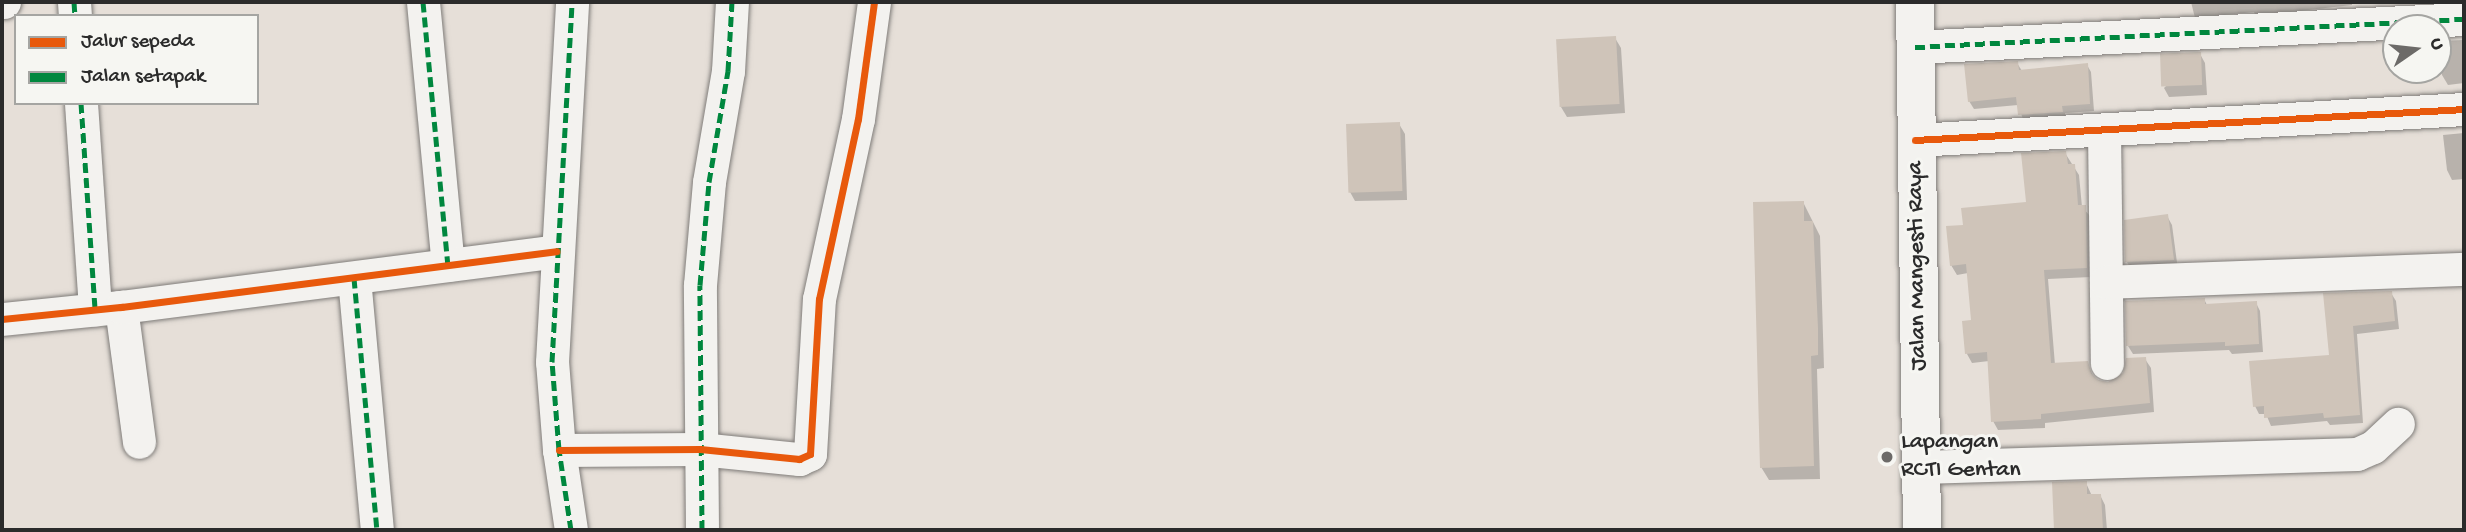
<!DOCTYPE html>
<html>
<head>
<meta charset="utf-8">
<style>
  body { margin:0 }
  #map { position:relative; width:2466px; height:532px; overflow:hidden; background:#e6dfd8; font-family:"Gochi Hand",sans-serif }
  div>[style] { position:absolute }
  .shadow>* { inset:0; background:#0003 }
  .building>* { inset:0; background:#cfc4b9; transform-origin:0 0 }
  .roads { filter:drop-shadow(0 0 2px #7f7c79) drop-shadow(0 0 2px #7f7c79) }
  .minor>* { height:33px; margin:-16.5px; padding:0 16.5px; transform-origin:16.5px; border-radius:16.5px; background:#f3f2ef }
  .tertiary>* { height:38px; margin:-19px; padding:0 19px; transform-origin:19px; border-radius:19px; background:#f3f2ef }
  .quiet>* { height:5px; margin-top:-2.5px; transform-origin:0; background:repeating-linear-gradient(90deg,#00873e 0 10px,transparent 0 15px) }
  .cycleway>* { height:7px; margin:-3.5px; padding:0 3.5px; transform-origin:3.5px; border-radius:3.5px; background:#e8590c }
  .dots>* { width:19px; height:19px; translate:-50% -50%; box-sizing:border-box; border:4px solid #f6f6f2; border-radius:50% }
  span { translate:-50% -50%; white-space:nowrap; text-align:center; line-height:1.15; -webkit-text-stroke:6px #f6f6f2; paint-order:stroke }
  .street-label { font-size:24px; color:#2b2b2b }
  .poi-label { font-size:24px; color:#2b2b2b }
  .left { translate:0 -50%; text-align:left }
  .frame { position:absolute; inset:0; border:4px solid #2b2b2b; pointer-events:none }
  .legend { position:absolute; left:14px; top:14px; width:245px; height:91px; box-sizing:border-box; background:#f6f6f2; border:2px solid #a5a5a2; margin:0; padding:9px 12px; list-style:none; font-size:21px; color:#2b2b2b }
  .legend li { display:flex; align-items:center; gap:14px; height:35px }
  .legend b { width:35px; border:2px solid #a5a5a2 }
  .north { position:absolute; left:2382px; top:14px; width:70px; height:70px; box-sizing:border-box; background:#f6f6f2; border:2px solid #a5a5a2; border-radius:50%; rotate:76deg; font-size:19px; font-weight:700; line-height:28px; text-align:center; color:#2b2b2b }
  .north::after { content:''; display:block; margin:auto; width:24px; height:32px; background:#6c6a68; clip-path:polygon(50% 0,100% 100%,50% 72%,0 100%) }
</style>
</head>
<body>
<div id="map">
  <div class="shadow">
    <div style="clip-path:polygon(2191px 2px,2352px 2px,2352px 5px,2256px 16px,2254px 12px,2195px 18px)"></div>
    <div style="clip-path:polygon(1615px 38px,1621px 48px,1625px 113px,1567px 117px,1561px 107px)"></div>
    <div style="clip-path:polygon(2464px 40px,2464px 83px,2448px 85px,2442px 75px,2438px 41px)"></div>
    <div style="clip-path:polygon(2200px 54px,2205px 63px,2207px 95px,2169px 97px,2164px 88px)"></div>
    <div style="clip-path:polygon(2017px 63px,2022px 71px,2087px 65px,2091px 72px,2094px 111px,2065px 113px,2066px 120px,2024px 122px,2018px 105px,1974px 109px,1969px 101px)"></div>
    <div style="clip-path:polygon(1399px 124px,1405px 134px,1407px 200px,1355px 201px,1350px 192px)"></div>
    <div style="clip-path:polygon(2464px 133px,2464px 179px,2452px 180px,2447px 170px,2443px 135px)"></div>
    <div style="clip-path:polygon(2065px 153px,2079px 175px,2082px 207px,2090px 216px,2091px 277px,2048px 279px,2055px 365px,2087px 363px,2094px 378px,2108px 384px,2145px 359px,2151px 368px,2154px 412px,2045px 423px,2045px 428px,1998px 430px,1993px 421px,1989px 361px,1972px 363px,1967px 354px,1972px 322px,1968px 273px,1957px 275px,1951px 265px,1965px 226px,2028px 203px)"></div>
    <div style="clip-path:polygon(1803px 202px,1820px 236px,1824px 368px,1817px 369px,1820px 479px,1769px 480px,1761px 467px)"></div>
    <div style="clip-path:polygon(2167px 216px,2172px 225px,2178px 270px,2132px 271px,2127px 262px)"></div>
    <div style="clip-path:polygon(2391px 293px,2396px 301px,2399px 329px,2357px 334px,2363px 423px,2330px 425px,2327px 421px,2271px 426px,2266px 414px,2259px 414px,2255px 406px,2331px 357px,2325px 295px)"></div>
    <div style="clip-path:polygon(2204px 299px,2207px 305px,2256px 303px,2260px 311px,2263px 352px,2232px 354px,2229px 350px,2133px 354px,2128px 346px)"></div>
    <div style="clip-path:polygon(2086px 483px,2092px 496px,2100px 495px,2105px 505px,2107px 530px,2056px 530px,2054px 484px)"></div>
  </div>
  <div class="building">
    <div style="left:1616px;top:36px;width:68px;height:60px;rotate:87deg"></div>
    <div style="left:2201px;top:52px;width:33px;height:41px;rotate:88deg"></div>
    <div style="clip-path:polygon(2018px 61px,2019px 70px,2088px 63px,2090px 104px,2062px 106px,2063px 112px,2018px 115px,2016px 97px,1968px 102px,1964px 64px)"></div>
    <div style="left:1400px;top:122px;width:69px;height:54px;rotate:88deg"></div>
    <div style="clip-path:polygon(2066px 151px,2068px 164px,2075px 164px,2078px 205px,2086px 205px,2087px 268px,2044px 270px,2051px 363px,2088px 361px,2091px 373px,2098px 380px,2108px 382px,2123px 373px,2126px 358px,2146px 357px,2150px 403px,2041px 414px,2041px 419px,1991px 422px,1987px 352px,1965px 354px,1962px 321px,1971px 320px,1966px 264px,1950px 266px,1946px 226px,1963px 225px,1961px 208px,2026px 202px,2021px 153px)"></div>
    <div style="clip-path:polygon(1804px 201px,1804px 221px,1813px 221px,1818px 328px,1818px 355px,1811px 356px,1814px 466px,1760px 468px,1753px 202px)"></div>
    <div style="clip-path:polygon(2168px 214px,2174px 260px,2125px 262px,2124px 220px)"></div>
    <div style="clip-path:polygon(2392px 291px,2395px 321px,2353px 326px,2360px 415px,2324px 418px,2323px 413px,2264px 418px,2264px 406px,2253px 407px,2249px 361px,2329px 355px,2323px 293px)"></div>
    <div style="clip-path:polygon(2205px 298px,2205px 304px,2257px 301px,2259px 344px,2225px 346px,2225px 342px,2126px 346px,2125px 301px)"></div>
    <div style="clip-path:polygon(2087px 481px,2087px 494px,2101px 494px,2103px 530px,2054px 530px,2052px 482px)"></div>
  </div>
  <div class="roads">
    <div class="minor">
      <div style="left:2px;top:2px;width:2px"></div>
      <div style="left:74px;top:2px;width:14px;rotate:86deg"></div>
      <div style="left:423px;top:2px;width:264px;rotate:84.6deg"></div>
      <div style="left:1915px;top:47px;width:550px;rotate:-2.92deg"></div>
      <div style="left:81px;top:103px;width:207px;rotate:86.1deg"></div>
      <div style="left:2104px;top:130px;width:233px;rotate:89.3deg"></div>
      <div style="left:1915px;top:140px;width:550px;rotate:-3.23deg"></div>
      <div style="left:354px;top:278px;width:253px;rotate:84.8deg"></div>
      <div style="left:2106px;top:282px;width:358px;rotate:-2.1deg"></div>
      <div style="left:121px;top:307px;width:136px;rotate:82.4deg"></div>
      <div style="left:2px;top:319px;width:120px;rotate:-5.8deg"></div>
      <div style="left:121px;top:307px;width:439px;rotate:-7.3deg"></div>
      <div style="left:559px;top:450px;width:141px;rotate:-0.4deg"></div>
      <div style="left:700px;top:449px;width:100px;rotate:5.8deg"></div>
      <div style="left:799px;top:459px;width:12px;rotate:-24deg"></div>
      <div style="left:810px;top:454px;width:155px;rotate:-86.7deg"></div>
      <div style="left:819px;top:299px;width:184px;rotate:-77.8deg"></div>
      <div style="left:858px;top:119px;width:118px;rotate:-82.2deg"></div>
      <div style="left:1921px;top:467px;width:436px;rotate:-1.7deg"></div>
      <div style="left:2357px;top:454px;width:17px;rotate:-24deg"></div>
      <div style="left:2373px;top:447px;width:34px;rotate:-43deg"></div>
      <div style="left:571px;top:530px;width:81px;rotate:-98.5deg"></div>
      <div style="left:559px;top:450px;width:88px;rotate:-94.5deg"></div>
      <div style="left:552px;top:362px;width:361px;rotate:-86.8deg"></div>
      <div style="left:702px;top:530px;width:245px;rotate:-90.5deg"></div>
      <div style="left:700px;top:285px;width:103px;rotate:-85deg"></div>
      <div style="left:709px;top:182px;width:113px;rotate:-80.3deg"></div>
      <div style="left:728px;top:71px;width:69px;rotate:-86.7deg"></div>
    </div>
    <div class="tertiary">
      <div style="left:1915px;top:2px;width:528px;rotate:89.24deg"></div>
    </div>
  </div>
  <div class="quiet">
    <div style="left:74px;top:2px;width:14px;rotate:86deg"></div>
    <div style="left:423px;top:2px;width:264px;rotate:84.6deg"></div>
    <div style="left:1915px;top:47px;width:550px;rotate:-2.92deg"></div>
    <div style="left:81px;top:103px;width:207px;rotate:86.1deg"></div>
    <div style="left:354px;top:278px;width:253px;rotate:84.8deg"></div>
    <div style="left:571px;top:530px;width:81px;rotate:-98.5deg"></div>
    <div style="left:559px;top:450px;width:88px;rotate:-94.5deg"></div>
    <div style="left:552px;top:362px;width:361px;rotate:-86.8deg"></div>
    <div style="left:702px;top:530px;width:245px;rotate:-90.5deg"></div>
    <div style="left:700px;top:285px;width:103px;rotate:-85deg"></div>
    <div style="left:709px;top:182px;width:113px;rotate:-80.3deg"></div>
    <div style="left:728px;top:71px;width:69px;rotate:-86.7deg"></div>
  </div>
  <div class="cycleway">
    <div style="left:1915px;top:140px;width:550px;rotate:-3.23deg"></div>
    <div style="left:2px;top:319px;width:120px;rotate:-5.8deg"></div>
    <div style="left:121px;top:307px;width:439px;rotate:-7.3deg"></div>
    <div style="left:559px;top:450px;width:141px;rotate:-0.4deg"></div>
    <div style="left:700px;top:449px;width:100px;rotate:5.8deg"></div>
    <div style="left:799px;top:459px;width:12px;rotate:-24deg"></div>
    <div style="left:810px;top:454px;width:155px;rotate:-86.7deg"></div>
    <div style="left:819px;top:299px;width:184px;rotate:-77.8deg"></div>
    <div style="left:858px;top:119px;width:118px;rotate:-82.2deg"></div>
  </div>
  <div class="dots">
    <div style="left:1887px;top:457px;background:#6c6a68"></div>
  </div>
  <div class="street-label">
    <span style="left:1918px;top:266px;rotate:-91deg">Jalan Mangesti Raya</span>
  </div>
  <div class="poi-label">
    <span class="left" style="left:1901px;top:457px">Lapangan<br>RCTI Gentan</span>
  </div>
  <div class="frame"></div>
  <ul class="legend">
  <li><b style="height:9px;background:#e8590c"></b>Jalur sepeda</li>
  <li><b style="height:9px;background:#00873e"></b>Jalan setapak</li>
  </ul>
  <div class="north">U</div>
</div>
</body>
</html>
